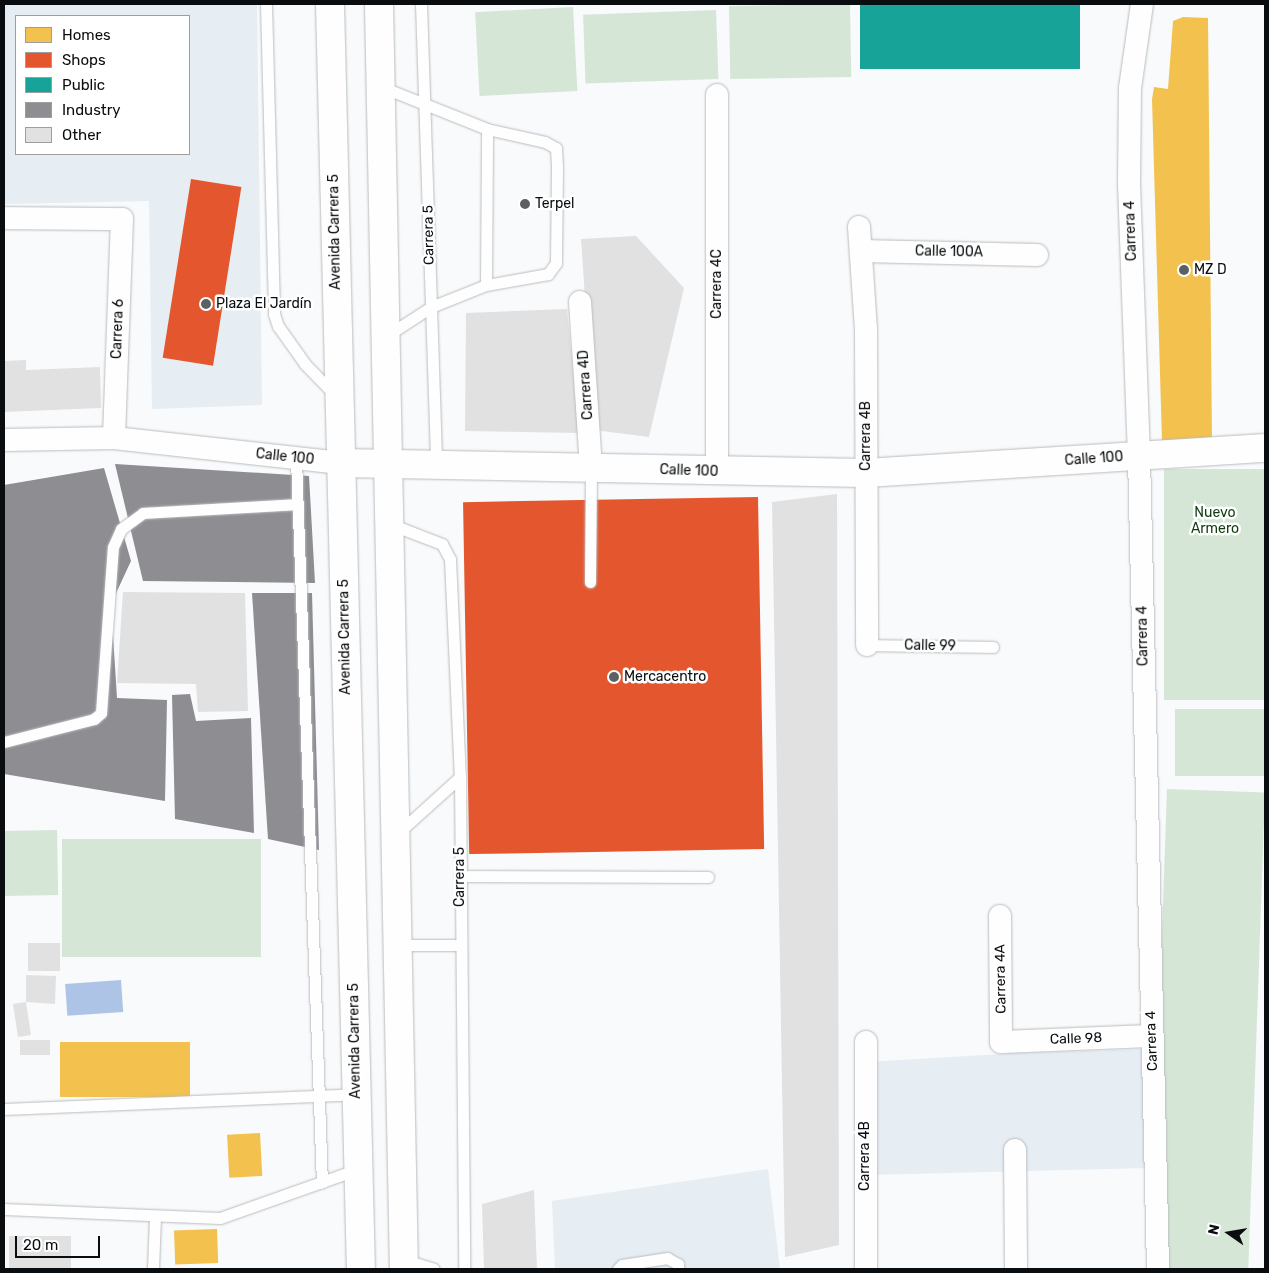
<!DOCTYPE html>
<html>
<head>
<meta charset="utf-8">
<style>
  body { margin:0 }
  #map { position:relative; width:1269px; height:1273px; overflow:hidden; background:#f8fafc; font-family:Rubik,sans-serif }
  div>[style] { position:absolute }
  .built>* { inset:0; background:#e6edf3 }
  .green>* { inset:0; background:#d5e6d6; transform-origin:0 0 }
  .water>* { inset:0; background:#aec4e6; transform-origin:0 0 }
  .homes>* { inset:0; background:#f2c14e; transform-origin:0 0 }
  .shops>* { inset:0; background:#e4572e; transform-origin:0 0 }
  .public>* { inset:0; background:#17a398; transform-origin:0 0 }
  .industry>* { inset:0; background:#8d8d92 }
  .building>* { inset:0; background:#e1e1e2; transform-origin:0 0 }
  .roads { filter:drop-shadow(0 0 1px #b9bcbe) drop-shadow(0 0 1px #b9bcbe) }
  .service>* { height:11px; margin:-5.5px; padding:0 5.5px; transform-origin:5.5px; border-radius:5.5px; background:#fefeff }
  .minor>* { height:22px; margin:-11px; padding:0 11px; transform-origin:11px; border-radius:11px; background:#fefeff }
  .tertiary>* { height:28px; margin:-14px; padding:0 14px; transform-origin:14px; border-radius:14px; background:#fefeff }
  .primary>* { height:28px; margin:-14px; padding:0 14px; transform-origin:14px; border-radius:14px; background:#fefeff }
  .dots>* { width:14px; height:14px; translate:-50% -50%; box-sizing:border-box; border:2px solid #fff; border-radius:50% }
  span { translate:-50% -50%; white-space:nowrap; text-align:center; line-height:1.15; -webkit-text-stroke:5px #fff; paint-order:stroke }
  .poi-label { font-size:14px; color:#0a0d0f }
  .left { translate:0 -50%; text-align:left }
  .street-label { font-size:14px; color:#0a0d0f }
  .park-label { font-size:14px; color:#0f3b0f }
  .frame { position:absolute; inset:0; border:5px solid #0a0d0f; pointer-events:none }
  .legend { position:absolute; left:15px; top:15px; width:175px; height:140px; box-sizing:border-box; background:#fff; border:1px solid #9d9e9f; margin:0; padding:6px 9px; list-style:none; font-size:15px; color:#0a0d0f }
  .legend li { display:flex; align-items:center; gap:10px; height:25px }
  .legend b { width:25px; border:1px solid #9d9e9f }
  .north { position:absolute; left:1204px; top:1208px; width:50px; height:50px; -webkit-text-stroke:4px #fff; paint-order:stroke; rotate:283deg; font-size:14px; font-weight:700; line-height:20px; text-align:center; color:#0a0d0f }
  .north::after { content:''; display:block; margin:auto; width:18px; height:22px; background:#0a0d0f; clip-path:polygon(50% 0,100% 100%,50% 72%,0 100%) }
  .scale { position:absolute; left:15px; top:1236px; width:85px; height:22px; box-sizing:border-box; border:2px solid #0a0d0f; border-top:0; padding-left:6px; font-size:15px; line-height:18px; white-space:nowrap; color:#0a0d0f; -webkit-text-stroke:4px #fff; paint-order:stroke }
</style>
</head>
<body>
<div id="map">
  <div class="built">
    <div style="clip-path:polygon(evenodd,4px 4px,257px 4px,262px 405px,152px 409px,149px 201px,4px 204px,4px 4px,16px 16px,189px 16px,189px 154px,16px 154px,16px 16px)"></div>
    <div style="clip-path:polygon(1151px 1049px,1148px 1168px,867px 1175px,867px 1062px,1019px 1053px)"></div>
    <div style="clip-path:polygon(768px 1169px,780px 1269px,555px 1269px,552px 1201px)"></div>
  </div>
  <div class="green">
    <div style="left:850px;top:4px;width:73px;height:121px;rotate:89deg"></div>
    <div style="left:573px;top:7px;width:84px;height:98px;rotate:87deg"></div>
    <div style="left:716px;top:10px;width:69px;height:133px;rotate:88deg"></div>
    <div style="left:1265px;top:469px;width:231px;height:101px;rotate:90deg"></div>
    <div style="left:1265px;top:709px;width:67px;height:90px;rotate:90deg"></div>
    <div style="left:1167px;top:789px;width:98px;height:480px;rotate:2deg"></div>
    <div style="left:57px;top:830px;width:65px;height:53px;rotate:89deg"></div>
    <div style="left:62px;top:839px;width:199px;height:118px"></div>
  </div>
  <div class="water">
    <div style="left:121px;top:980px;width:32px;height:56px;rotate:86deg"></div>
  </div>
  <div class="homes">
    <div style="clip-path:polygon(1183px 17px,1208px 18px,1212px 443px,1162px 442px,1152px 99px,1154px 87px,1168px 89px,1173px 21px)"></div>
    <div style="left:190px;top:1042px;width:55px;height:130px;rotate:90deg"></div>
    <div style="left:260px;top:1133px;width:43px;height:33px;rotate:87deg"></div>
    <div style="left:217px;top:1229px;width:34px;height:43px;rotate:88deg"></div>
  </div>
  <div class="shops">
    <div style="left:191px;top:179px;width:51px;height:181px;rotate:9deg"></div>
    <div style="left:758px;top:497px;width:352px;height:295px;rotate:89deg"></div>
  </div>
  <div class="public">
    <div style="left:860px;top:4px;width:220px;height:65px"></div>
  </div>
  <div class="industry">
    <div style="clip-path:polygon(115px 464px,309px 476px,315px 583px,143px 581px)"></div>
    <div style="clip-path:polygon(104px 468px,131px 561px,111px 604px,117px 698px,167px 700px,165px 801px,4px 774px,4px 485px)"></div>
    <div style="clip-path:polygon(252px 593px,312px 593px,319px 850px,268px 839px)"></div>
    <div style="clip-path:polygon(190px 694px,196px 721px,251px 718px,254px 833px,175px 819px,172px 695px)"></div>
  </div>
  <div class="building">
    <div style="clip-path:polygon(636px 236px,684px 288px,649px 437px,594px 430px,581px 239px)"></div>
    <div style="clip-path:polygon(567px 309px,579px 433px,465px 431px,466px 313px)"></div>
    <div style="clip-path:polygon(26px 360px,26px 370px,100px 367px,101px 408px,4px 412px,4px 361px)"></div>
    <div style="clip-path:polygon(837px 494px,839px 1245px,785px 1257px,772px 502px)"></div>
    <div style="clip-path:polygon(123px 592px,245px 593px,248px 711px,198px 712px,196px 684px,117px 683px)"></div>
    <div style="left:28px;top:943px;width:32px;height:28px"></div>
    <div style="clip-path:polygon(26px 975px,56px 976px,55px 1004px,26px 1002px,31px 1035px,18px 1037px,13px 1004px,26px 1002px)"></div>
    <div style="left:50px;top:1040px;width:15px;height:30px;rotate:90deg"></div>
    <div style="clip-path:polygon(534px 1190px,537px 1269px,484px 1269px,482px 1204px)"></div>
    <div style="left:9px;top:1236px;width:62px;height:32px"></div>
  </div>
  <div class="roads">
    <div class="service">
      <div style="left:266px;top:4px;width:310px;rotate:88.5deg"></div>
      <div style="left:274px;top:314px;width:13px;rotate:72deg"></div>
      <div style="left:278px;top:326px;width:47px;rotate:54.6deg"></div>
      <div style="left:305px;top:364px;width:45px;rotate:45.9deg"></div>
      <div style="left:421px;top:4px;width:462px;rotate:88.1deg"></div>
      <div style="left:382px;top:87px;width:113px;rotate:21.8deg"></div>
      <div style="left:487px;top:129px;width:59px;rotate:12.6deg"></div>
      <div style="left:545px;top:142px;width:13px;rotate:29deg"></div>
      <div style="left:556px;top:148px;width:18px;rotate:87deg"></div>
      <div style="left:557px;top:166px;width:97px;rotate:90.6deg"></div>
      <div style="left:556px;top:263px;width:14px;rotate:126deg"></div>
      <div style="left:548px;top:274px;width:63px;rotate:169.9deg"></div>
      <div style="left:486px;top:285px;width:59px;rotate:158.2deg"></div>
      <div style="left:431px;top:307px;width:54px;rotate:147.2deg"></div>
      <div style="left:486px;top:285px;width:156px;rotate:-89.6deg"></div>
      <div style="left:296px;top:458px;width:725px;rotate:87.95deg"></div>
      <div style="left:390px;top:524px;width:56px;rotate:21deg"></div>
      <div style="left:442px;top:544px;width:17px;rotate:62deg"></div>
      <div style="left:450px;top:559px;width:218px;rotate:87.4deg"></div>
      <div style="left:460px;top:777px;width:492px;rotate:89.5deg"></div>
      <div style="left:590px;top:582px;width:115px;rotate:-89.5deg"></div>
      <div style="left:867px;top:645px;width:126px;rotate:0.9deg"></div>
      <div style="left:4px;top:742px;width:93px;rotate:-14.3deg"></div>
      <div style="left:94px;top:719px;width:9px;rotate:-41deg"></div>
      <div style="left:101px;top:713px;width:166px;rotate:-85.9deg"></div>
      <div style="left:113px;top:547px;width:20px;rotate:-66deg"></div>
      <div style="left:121px;top:529px;width:27px;rotate:-36deg"></div>
      <div style="left:143px;top:513px;width:155px;rotate:-3.3deg"></div>
      <div style="left:398px;top:833px;width:84px;rotate:-42.1deg"></div>
      <div style="left:460px;top:876px;width:248px;rotate:0.2deg"></div>
      <div style="left:397px;top:945px;width:64px"></div>
      <div style="left:4px;top:1109px;width:353px;rotate:-2.4deg"></div>
      <div style="left:4px;top:1209px;width:216px;rotate:2.4deg"></div>
      <div style="left:220px;top:1218px;width:146px;rotate:-19.5deg"></div>
      <div style="left:405px;top:1260px;width:30px;rotate:17deg"></div>
      <div style="left:153px;top:1269px;width:53px;rotate:-87.8deg"></div>
      <div style="left:618px;top:1269px;width:6px;rotate:-45deg"></div>
      <div style="left:622px;top:1265px;width:46px;rotate:-8.8deg"></div>
      <div style="left:667px;top:1258px;width:13px;rotate:29deg"></div>
      <div style="left:678px;top:1264px;width:5px;rotate:90deg"></div>
    </div>
    <div class="minor">
      <div style="left:1142px;top:4px;width:85px;rotate:98.1deg"></div>
      <div style="left:1130px;top:88px;width:96px;rotate:90.6deg"></div>
      <div style="left:1129px;top:184px;width:272px;rotate:87.9deg"></div>
      <div style="left:1139px;top:456px;width:813px;rotate:88.66deg"></div>
      <div style="left:4px;top:218px;width:118px;rotate:0.5deg"></div>
      <div style="left:122px;top:219px;width:219px;rotate:92.1deg"></div>
      <div style="left:859px;top:227px;width:102px;rotate:86.1deg"></div>
      <div style="left:866px;top:329px;width:316px;rotate:89.8deg"></div>
      <div style="left:861px;top:251px;width:176px;rotate:1.3deg"></div>
      <div style="left:580px;top:302px;width:165px;rotate:86.2deg"></div>
      <div style="left:4px;top:440px;width:110px;rotate:-1deg"></div>
      <div style="left:114px;top:438px;width:228px;rotate:6.3deg"></div>
      <div style="left:717px;top:473px;width:378px;rotate:-90deg"></div>
      <div style="left:1000px;top:916px;width:126px;rotate:89.5deg"></div>
      <div style="left:1001px;top:1042px;width:150px;rotate:-2.3deg"></div>
      <div style="left:866px;top:1042px;width:227px;rotate:90deg"></div>
      <div style="left:1015px;top:1150px;width:119px;rotate:89.5deg"></div>
    </div>
    <div class="tertiary">
      <div style="left:341px;top:463px;width:525px;rotate:1.09deg"></div>
      <div style="left:866px;top:473px;width:400px;rotate:-3.6deg"></div>
    </div>
    <div class="primary">
      <div style="left:330px;top:4px;width:1265px;rotate:88.6deg"></div>
      <div style="left:379px;top:4px;width:1265px;rotate:88.87deg"></div>
    </div>
  </div>
  <div class="dots">
    <div style="left:525px;top:204px;background:#5d6062"></div>
    <div style="left:1184px;top:270px;background:#5d6062"></div>
    <div style="left:206px;top:304px;background:#5d6062"></div>
    <div style="left:614px;top:677px;background:#5d6062"></div>
  </div>
  <div class="poi-label">
    <span class="left" style="left:535px;top:204px">Terpel</span>
    <span class="left" style="left:1194px;top:270px">MZ D</span>
    <span class="left" style="left:216px;top:304px">Plaza El Jardín</span>
    <span class="left" style="left:624px;top:677px">Mercacentro</span>
  </div>
  <div class="street-label">
    <span style="left:1131px;top:231px;rotate:-92deg">Carrera 4</span>
    <span style="left:335px;top:232px;rotate:-91deg">Avenida Carrera 5</span>
    <span style="left:429px;top:235px;rotate:-91deg">Carrera 5</span>
    <span style="left:949px;top:252px;rotate:1deg">Calle 100A</span>
    <span style="left:717px;top:284px;rotate:-90deg">Carrera 4C</span>
    <span style="left:118px;top:329px;rotate:-88deg">Carrera 6</span>
    <span style="left:586px;top:385px;rotate:-94deg">Carrera 4D</span>
    <span style="left:866px;top:436px;rotate:-90deg">Carrera 4B</span>
    <span style="left:285px;top:457px;rotate:6deg">Calle 100</span>
    <span style="left:1094px;top:459px;rotate:-4deg">Calle 100</span>
    <span style="left:689px;top:471px;rotate:2deg">Calle 100</span>
    <span style="left:1143px;top:636px;rotate:-91deg">Carrera 4</span>
    <span style="left:345px;top:637px;rotate:-91deg">Avenida Carrera 5</span>
    <span style="left:930px;top:646px;rotate:1deg">Calle 99</span>
    <span style="left:460px;top:877px;rotate:-90deg">Carrera 5</span>
    <span style="left:1001px;top:979px;rotate:-91deg">Carrera 4A</span>
    <span style="left:1076px;top:1039px;rotate:-2deg">Calle 98</span>
    <span style="left:355px;top:1041px;rotate:-91deg">Avenida Carrera 5</span>
    <span style="left:1152px;top:1041px;rotate:-92deg">Carrera 4</span>
    <span style="left:865px;top:1156px;rotate:-90deg">Carrera 4B</span>
  </div>
  <div class="park-label">
    <span style="left:1215px;top:521px">Nuevo<br>Armero</span>
  </div>
  <div class="frame"></div>
  <ul class="legend">
  <li><b style="height:14px;background:#f2c14e"></b>Homes</li>
  <li><b style="height:14px;background:#e4572e"></b>Shops</li>
  <li><b style="height:14px;background:#17a398"></b>Public</li>
  <li><b style="height:14px;background:#8d8d92"></b>Industry</li>
  <li><b style="height:14px;background:#e1e1e2"></b>Other</li>
  </ul>
  <div class="north">N</div>
  <div class="scale">20 m</div>
</div>
</body>
</html>
